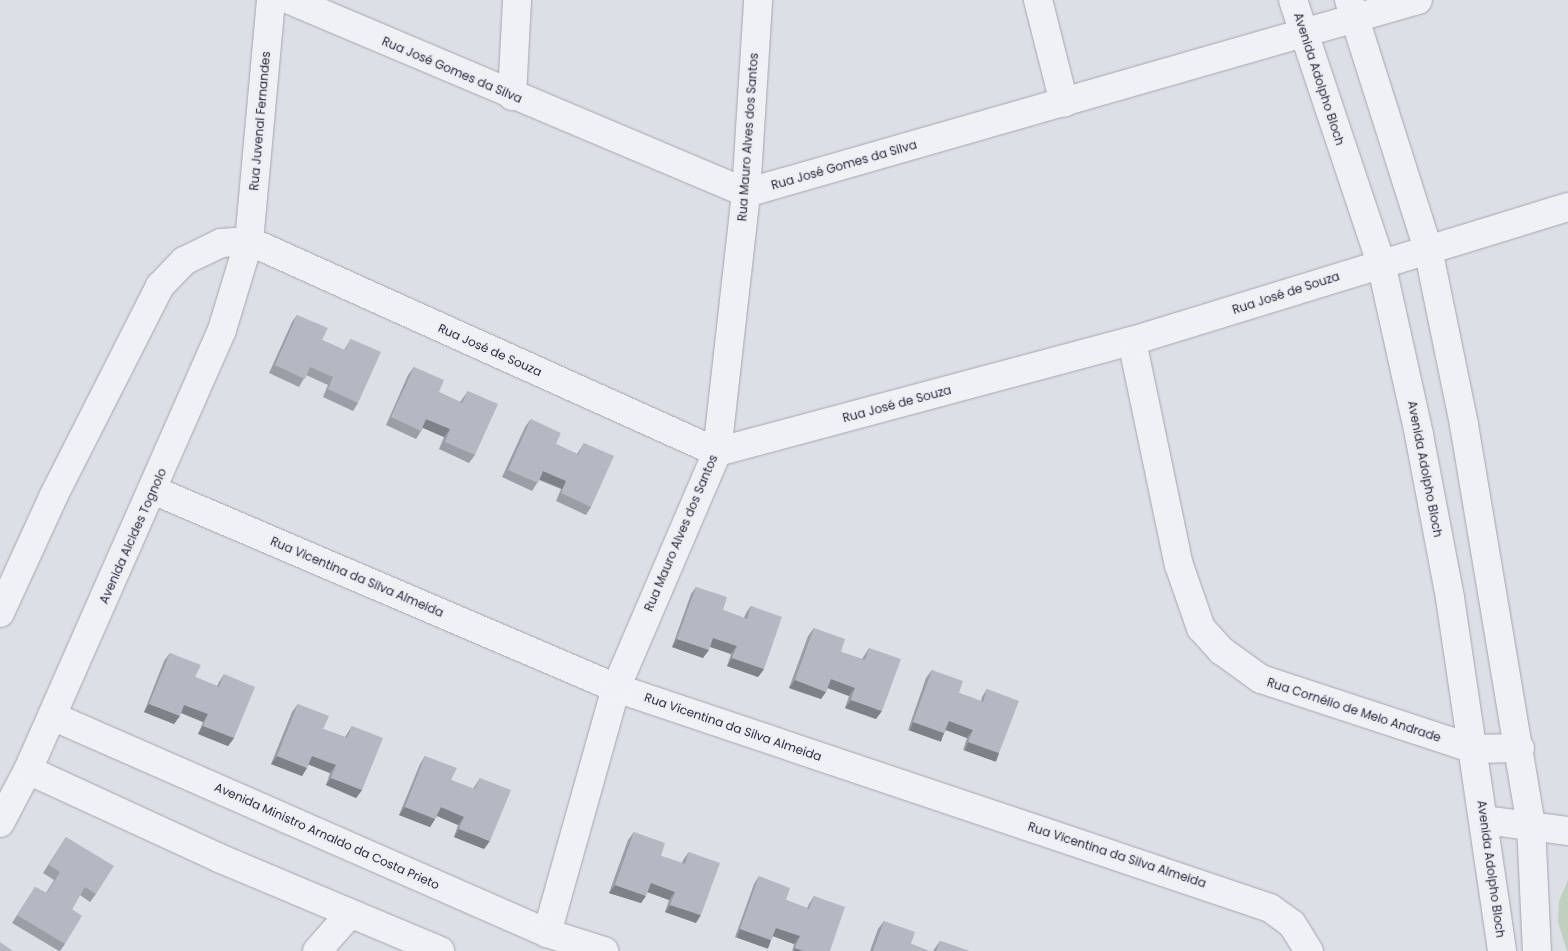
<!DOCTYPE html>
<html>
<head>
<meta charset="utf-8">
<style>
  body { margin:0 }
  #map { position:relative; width:1568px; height:951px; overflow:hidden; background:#dddfe6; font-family:Poppins,sans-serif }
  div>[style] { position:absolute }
  .green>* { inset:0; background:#c1cfbf }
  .roads { filter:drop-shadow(0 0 1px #a3a6b0) drop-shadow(0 0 1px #a3a6b0) }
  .minor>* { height:28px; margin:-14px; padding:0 14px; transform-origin:14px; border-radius:14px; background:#f0f1f5 }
  .tertiary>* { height:28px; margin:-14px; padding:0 14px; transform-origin:14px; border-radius:14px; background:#f0f1f5 }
  .wall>* { inset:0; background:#9c9ea7 }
  .shaded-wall>* { inset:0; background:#7f8188; transform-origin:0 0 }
  .building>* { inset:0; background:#b5b8c2 }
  span { translate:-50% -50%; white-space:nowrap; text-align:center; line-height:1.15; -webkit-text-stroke:4.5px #edeef4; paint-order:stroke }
  .street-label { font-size:12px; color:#282c3c }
</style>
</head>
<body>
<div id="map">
  <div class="green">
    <div style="clip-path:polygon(1568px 880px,1568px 951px,1567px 951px,1558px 922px,1559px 901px)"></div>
  </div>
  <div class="roads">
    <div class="minor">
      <div style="left:290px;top:0;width:495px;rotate:22.9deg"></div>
      <div style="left:746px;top:193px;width:699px;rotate:-16.02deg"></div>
      <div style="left:1038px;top:0;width:106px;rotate:75.8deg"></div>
      <div style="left:512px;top:96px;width:96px;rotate:-87deg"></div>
      <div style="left:1132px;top:341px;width:229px;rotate:78.2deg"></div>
      <div style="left:1179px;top:565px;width:67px;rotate:70.8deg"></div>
      <div style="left:1201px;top:628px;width:31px;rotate:48deg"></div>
      <div style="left:1222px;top:651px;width:48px;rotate:35.7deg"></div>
      <div style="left:1261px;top:679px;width:224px;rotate:18.2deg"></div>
      <div style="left:1474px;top:749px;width:46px;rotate:-1.2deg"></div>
      <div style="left:153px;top:490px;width:504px;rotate:23.15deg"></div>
      <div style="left:616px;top:688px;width:690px;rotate:18.59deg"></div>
      <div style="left:1270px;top:908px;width:27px;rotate:36deg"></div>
      <div style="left:1292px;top:924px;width:32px;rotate:58deg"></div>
      <div style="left:0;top:613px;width:128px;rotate:-65.4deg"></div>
      <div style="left:53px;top:497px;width:237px;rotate:-63.1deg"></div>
      <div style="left:160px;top:286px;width:35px;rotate:-46deg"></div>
      <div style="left:184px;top:261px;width:41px;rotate:-25.9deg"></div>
      <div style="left:221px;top:243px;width:28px;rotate:-4deg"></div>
      <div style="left:249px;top:241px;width:513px;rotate:24.27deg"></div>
      <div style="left:717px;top:452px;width:430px;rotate:-15deg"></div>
      <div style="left:1132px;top:341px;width:456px;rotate:-17.1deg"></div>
      <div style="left:1484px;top:820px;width:85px;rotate:7.5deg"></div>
      <div style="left:0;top:823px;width:60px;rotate:-62.2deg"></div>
      <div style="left:547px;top:933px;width:255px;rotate:-74.3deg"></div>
      <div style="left:616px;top:688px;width:257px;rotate:-66.8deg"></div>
      <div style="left:717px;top:452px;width:261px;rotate:-83.6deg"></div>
      <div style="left:746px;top:193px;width:193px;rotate:-86.4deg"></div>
      <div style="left:317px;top:951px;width:48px;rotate:-48.4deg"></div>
    </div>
    <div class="tertiary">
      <div style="left:271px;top:0;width:242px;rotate:95.2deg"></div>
      <div style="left:249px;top:241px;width:93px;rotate:106.9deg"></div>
      <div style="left:222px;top:330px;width:481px;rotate:113.8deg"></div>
      <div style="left:28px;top:770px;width:210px;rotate:24.7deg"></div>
      <div style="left:219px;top:858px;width:240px;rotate:22.8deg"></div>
      <div style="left:1293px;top:0;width:277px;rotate:71.5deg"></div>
      <div style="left:1381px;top:263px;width:176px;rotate:77.5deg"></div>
      <div style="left:1419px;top:435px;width:166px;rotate:79.2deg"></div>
      <div style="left:1450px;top:598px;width:357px;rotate:81.6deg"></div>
      <div style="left:1349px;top:0;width:261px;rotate:72.4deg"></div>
      <div style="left:1428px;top:249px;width:180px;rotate:78.4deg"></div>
      <div style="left:1464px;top:425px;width:406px;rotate:80.5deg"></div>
      <div style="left:1531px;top:825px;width:126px;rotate:87.3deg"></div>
      <div style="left:52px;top:716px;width:540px;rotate:23.67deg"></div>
      <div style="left:547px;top:933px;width:60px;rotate:17.5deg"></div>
    </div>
  </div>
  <div class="wall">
    <div style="clip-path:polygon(297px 315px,322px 340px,344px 350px,351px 339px,358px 403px,353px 411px,323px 397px,328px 385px,306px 375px,299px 387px,269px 373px,292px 322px)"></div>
    <div style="clip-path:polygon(414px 367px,439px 392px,460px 402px,468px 391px,475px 455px,469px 463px,439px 449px,444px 437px,423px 428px,416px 439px,386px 425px,408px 375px)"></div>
    <div style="clip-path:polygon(531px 419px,556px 444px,577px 454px,584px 443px,591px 507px,586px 515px,556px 501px,561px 489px,539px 480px,532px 491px,502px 477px,525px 427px)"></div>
    <div style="clip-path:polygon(696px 587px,723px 610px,744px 618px,746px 613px,751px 606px,764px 669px,758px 677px,727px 666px,731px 654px,710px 646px,703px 658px,672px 647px,691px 594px)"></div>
    <div style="clip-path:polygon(814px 628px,841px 652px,862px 659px,864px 656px,869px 648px,876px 719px,845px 708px,849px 696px,828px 688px,821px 699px,789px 688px,808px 636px)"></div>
    <div style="clip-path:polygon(170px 653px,195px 677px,217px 686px,219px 682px,224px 674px,234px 738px,228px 746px,198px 734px,203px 722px,181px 713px,174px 724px,144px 712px,164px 661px)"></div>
    <div style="clip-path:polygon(932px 670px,959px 693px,981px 701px,982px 697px,987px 689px,999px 753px,994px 761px,963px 750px,967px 738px,946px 730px,944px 733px,939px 741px,908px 730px,926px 678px)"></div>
    <div style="clip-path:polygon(298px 704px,323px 729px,345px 737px,347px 734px,352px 726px,362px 790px,356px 798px,326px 785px,330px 773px,309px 764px,302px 776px,271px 764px,292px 712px)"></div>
    <div style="clip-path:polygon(425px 756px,451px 780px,473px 789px,480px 778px,484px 849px,454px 837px,458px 825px,437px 816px,430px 827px,399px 815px,420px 764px)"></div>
    <div style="clip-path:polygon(634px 832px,661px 856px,682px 863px,683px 860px,689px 852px,696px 923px,665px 912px,669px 900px,647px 892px,641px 903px,609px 893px,628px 840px)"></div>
    <div style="clip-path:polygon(66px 837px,96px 894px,90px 902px,80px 895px,72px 909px,65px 944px,60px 951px,59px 951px,12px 923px,35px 887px,46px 893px,54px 880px,43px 873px)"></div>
    <div style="clip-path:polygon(759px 876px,786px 900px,807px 908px,809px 904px,814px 896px,830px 951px,792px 951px,794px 944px,773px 936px,771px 940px,766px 948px,735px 937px,754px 884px)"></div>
    <div style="clip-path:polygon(884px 921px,911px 944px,929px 951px,870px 951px,878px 929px)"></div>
    <div style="clip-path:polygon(940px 941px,969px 951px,933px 951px)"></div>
  </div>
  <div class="shaded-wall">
    <div style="clip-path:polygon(426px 419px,450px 429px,444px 437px,421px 427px)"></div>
    <div style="left:543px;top:471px;width:25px;height:9px;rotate:23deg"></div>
    <div style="clip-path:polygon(713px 638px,737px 646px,731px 654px,707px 646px)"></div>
    <div style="clip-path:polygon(677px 639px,709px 650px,703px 658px,672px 647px)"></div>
    <div style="clip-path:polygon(732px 658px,764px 669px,758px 677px,727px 666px)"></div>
    <div style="clip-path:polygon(831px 679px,855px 688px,849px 696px,825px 687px)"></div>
    <div style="clip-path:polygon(795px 680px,826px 692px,821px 699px,789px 688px)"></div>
    <div style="clip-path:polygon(851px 700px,882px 711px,876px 719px,845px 708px)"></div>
    <div style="clip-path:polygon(149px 704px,180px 716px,174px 724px,144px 712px)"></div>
    <div style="clip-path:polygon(184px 705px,208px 714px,203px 722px,179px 712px)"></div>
    <div style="clip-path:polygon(949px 721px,973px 730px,967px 738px,943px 729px)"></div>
    <div style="left:913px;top:722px;width:33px;height:9px;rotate:20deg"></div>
    <div style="clip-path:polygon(203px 726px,234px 738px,228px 746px,198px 734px)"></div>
    <div style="left:968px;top:742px;width:33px;height:9px;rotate:20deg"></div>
    <div style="clip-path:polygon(277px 756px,307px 768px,302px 776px,271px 764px)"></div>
    <div style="clip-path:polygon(312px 756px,336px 765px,330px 773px,307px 764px)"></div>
    <div style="clip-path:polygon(331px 778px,362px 790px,356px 798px,326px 785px)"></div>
    <div style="clip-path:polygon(405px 807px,435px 819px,430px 827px,399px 815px)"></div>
    <div style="clip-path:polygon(441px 807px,464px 817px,458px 825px,435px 815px)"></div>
    <div style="clip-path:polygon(459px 829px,490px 841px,484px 849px,454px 837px)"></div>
    <div style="clip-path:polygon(651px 883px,675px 892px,669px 900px,645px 891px)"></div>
    <div style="clip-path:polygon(615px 885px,646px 896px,641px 903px,609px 893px)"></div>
    <div style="clip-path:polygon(670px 905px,701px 915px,696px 923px,665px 912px)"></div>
    <div style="clip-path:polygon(776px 928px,800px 936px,794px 944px,770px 935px)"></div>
    <div style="left:740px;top:929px;width:33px;height:9px;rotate:20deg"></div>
    <div style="clip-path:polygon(795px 948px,803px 951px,794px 951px)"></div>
  </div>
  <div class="building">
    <div style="clip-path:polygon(297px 315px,328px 328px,322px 340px,345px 350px,351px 339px,381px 352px,358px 403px,328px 389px,333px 377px,310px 367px,305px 379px,275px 365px)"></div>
    <div style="clip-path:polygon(414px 367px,444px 380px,439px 392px,462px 403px,468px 391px,498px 404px,475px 455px,445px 442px,450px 429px,426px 419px,421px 431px,391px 417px)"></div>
    <div style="clip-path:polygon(531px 419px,561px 433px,556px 444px,578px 455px,584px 443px,614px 456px,591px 507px,561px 493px,566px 481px,543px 471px,538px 483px,508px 470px)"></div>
    <div style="clip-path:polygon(696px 587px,727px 597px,723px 610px,747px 619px,751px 606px,782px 617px,764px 669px,732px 658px,737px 646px,713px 638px,709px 650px,677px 639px)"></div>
    <div style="clip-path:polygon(814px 628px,845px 639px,841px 652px,865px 660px,869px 648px,901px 659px,882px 711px,851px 700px,855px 688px,831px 679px,826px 692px,795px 680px)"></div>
    <div style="clip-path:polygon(170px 653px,201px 665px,195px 677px,219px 687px,224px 674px,255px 687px,234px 738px,203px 726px,208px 714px,184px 705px,180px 716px,149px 704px)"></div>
    <div style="clip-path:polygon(932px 670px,963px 681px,959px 693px,983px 702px,987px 689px,1019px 701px,999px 753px,968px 742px,973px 730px,949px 721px,944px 733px,913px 722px)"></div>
    <div style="clip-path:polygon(298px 704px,329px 716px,323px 729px,347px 738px,352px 726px,383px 738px,362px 790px,331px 778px,336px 765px,312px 756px,307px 768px,277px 756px)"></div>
    <div style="clip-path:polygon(425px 756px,457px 768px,451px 780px,475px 789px,480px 778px,511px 790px,490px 841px,459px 829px,464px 817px,441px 807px,435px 819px,405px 807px)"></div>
    <div style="clip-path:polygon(634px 832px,665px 843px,661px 856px,685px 864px,689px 852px,720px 863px,701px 915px,670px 905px,675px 892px,651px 883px,646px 896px,615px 885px)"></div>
    <div style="clip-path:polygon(66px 837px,114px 866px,96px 894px,85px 887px,72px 909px,82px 916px,65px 944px,17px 915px,35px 887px,47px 893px,60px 872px,49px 865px)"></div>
    <div style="clip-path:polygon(759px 876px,790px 888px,786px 900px,809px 909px,814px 896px,845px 907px,830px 951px,803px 951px,795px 948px,800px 936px,776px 928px,771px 940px,740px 929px)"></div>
    <div style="clip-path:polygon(884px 921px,915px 932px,911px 944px,929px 951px,873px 951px)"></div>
    <div style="clip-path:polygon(940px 941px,969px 951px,936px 951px)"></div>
    <div style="clip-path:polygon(0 942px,13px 951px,0 951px)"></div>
  </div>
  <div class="street-label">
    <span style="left:452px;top:70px;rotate:23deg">Rua José Gomes da Silva</span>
    <span style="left:1319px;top:79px;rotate:72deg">Avenida Adolpho Bloch</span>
    <span style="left:260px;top:121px;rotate:-85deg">Rua Juvenal Fernandes</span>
    <span style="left:748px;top:137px;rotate:-86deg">Rua Mauro Alves dos Santos</span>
    <span style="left:844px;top:165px;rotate:-16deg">Rua José Gomes da Silva</span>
    <span style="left:1286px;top:293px;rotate:-18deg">Rua José de Souza</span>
    <span style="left:490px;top:350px;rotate:24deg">Rua José de Souza</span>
    <span style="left:897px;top:404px;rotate:-15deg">Rua José de Souza</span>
    <span style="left:1425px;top:469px;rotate:79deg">Avenida Adolpho Bloch</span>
    <span style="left:681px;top:533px;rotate:-67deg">Rua Mauro Alves dos Santos</span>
    <span style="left:133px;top:536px;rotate:-66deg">Avenida Alcides Tognolo</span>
    <span style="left:357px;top:577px;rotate:23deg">Rua Vicentina da Silva Almeida</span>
    <span style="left:1354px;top:710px;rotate:18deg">Rua Cornélio de Melo Andrade</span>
    <span style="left:733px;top:727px;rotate:19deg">Rua Vicentina da Silva Almeida</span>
    <span style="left:327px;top:836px;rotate:24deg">Avenida Ministro Arnaldo da Costa Prieto</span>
    <span style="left:1117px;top:855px;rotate:18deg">Rua Vicentina da Silva Almeida</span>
    <span style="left:1491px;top:869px;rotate:82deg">Avenida Adolpho Bloch</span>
  </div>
</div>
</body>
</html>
